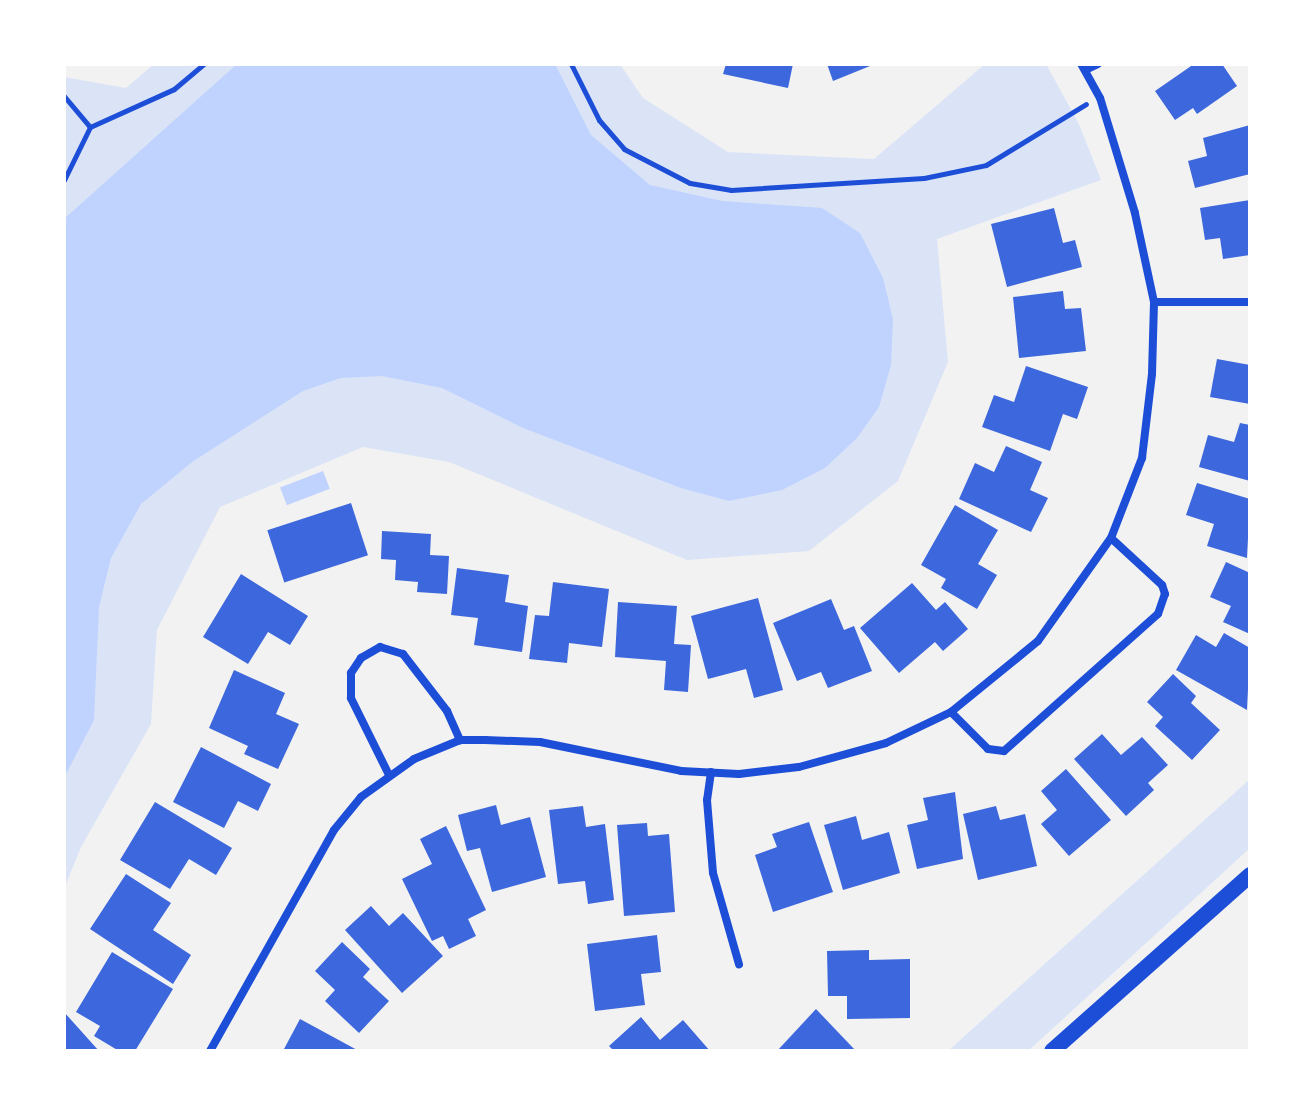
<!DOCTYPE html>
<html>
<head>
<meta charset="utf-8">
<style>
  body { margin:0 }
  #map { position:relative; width:1314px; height:1115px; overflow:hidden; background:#f2f2f2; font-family:Rubik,sans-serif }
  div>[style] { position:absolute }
  .green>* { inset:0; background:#dbe4f7 }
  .water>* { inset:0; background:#bfd3fe; transform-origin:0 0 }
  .building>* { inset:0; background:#3d67dc; transform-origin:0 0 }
  .path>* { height:5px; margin:-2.5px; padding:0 2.5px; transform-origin:2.5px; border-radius:2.5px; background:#1d4ed8 }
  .minor>* { height:8px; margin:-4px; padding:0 4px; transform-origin:4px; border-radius:4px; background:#1d4ed8 }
  .secondary>* { height:16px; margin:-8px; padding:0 8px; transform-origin:8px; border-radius:8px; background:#1d4ed8 }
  span { translate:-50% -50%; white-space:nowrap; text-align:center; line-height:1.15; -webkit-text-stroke:8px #fff; paint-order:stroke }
  .frame { position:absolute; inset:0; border:66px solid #fff; pointer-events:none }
</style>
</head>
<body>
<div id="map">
  <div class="green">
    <div style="clip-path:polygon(154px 64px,620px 64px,643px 98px,728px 152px,874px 159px,985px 64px,1046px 64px,1079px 124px,1101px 180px,937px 239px,948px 362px,898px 481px,809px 551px,687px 560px,449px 462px,363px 447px,220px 507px,157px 630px,151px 724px,81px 847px,64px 889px,64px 77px,126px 88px)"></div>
    <div style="clip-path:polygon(1250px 779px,1250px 848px,1028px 1051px,948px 1051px)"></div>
  </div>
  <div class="water">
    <div style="clip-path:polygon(237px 64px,555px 64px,591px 135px,650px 185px,722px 201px,822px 208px,860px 233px,883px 278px,893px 319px,891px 365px,879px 407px,857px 438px,825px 468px,782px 490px,729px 501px,681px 488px,523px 428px,442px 388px,382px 376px,341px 378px,303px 391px,192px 462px,141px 504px,111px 558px,99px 607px,94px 720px,64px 778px,64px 219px)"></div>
    <div style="left:323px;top:471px;width:19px;height:46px;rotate:69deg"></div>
  </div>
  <div class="building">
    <div style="clip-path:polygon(726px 64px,793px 64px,788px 88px,723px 74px)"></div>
    <div style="clip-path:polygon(827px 64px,875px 64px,833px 81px)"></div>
    <div style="clip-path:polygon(1194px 64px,1222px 64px,1237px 86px,1197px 114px,1193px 108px,1175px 120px,1155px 91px)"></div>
    <div style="clip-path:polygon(1250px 125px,1250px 174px,1195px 188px,1188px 161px,1207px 156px,1203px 138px)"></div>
    <div style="clip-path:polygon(1250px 200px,1250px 255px,1223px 259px,1220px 238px,1205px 240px,1200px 208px)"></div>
    <div style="clip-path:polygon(1054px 208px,1063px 243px,1075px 240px,1082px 267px,1007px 287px,991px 224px)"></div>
    <div style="clip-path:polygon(1063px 291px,1065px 309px,1081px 308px,1086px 351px,1019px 358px,1013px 297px)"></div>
    <div style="clip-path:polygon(1217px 359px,1250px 365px,1250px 404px,1210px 397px)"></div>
    <div style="clip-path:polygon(1026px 366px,1088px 387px,1077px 419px,1063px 414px,1050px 451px,982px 427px,994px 395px,1014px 402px)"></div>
    <div style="clip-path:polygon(1240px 423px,1250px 425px,1250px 481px,1199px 467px,1208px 435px,1234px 442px)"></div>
    <div style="clip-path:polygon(1006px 446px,1042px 462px,1030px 490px,1048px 498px,1031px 532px,959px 499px,975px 463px,994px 472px)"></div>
    <div style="clip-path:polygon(1197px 483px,1250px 499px,1247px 558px,1207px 546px,1214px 524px,1186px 515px)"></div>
    <div style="left:351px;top:503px;width:55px;height:88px;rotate:72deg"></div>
    <div style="clip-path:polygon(955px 505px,998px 530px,978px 564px,997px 575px,977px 609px,941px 588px,946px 579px,921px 565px)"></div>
    <div style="clip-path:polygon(382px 531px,431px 534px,430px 555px,449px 556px,447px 594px,417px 592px,418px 582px,395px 580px,396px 560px,381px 559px)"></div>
    <div style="clip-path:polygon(1226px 562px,1250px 573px,1250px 634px,1223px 622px,1231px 606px,1210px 597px)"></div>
    <div style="clip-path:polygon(457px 568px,509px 575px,505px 602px,528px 606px,522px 652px,474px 645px,478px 618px,451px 615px)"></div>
    <div style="clip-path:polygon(241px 574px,308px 616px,290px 645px,268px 632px,248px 664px,203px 637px)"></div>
    <div style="clip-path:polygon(553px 582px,609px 589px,602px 647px,569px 643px,567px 663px,529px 659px,535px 615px,549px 616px)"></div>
    <div style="clip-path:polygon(912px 583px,936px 610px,945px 602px,968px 629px,943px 651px,935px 642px,899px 673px,860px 628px)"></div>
    <div style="clip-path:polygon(758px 598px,783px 690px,754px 698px,746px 669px,708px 679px,691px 616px)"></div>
    <div style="clip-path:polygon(831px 599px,844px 630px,854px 626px,872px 671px,828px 688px,821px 672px,797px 681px,773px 623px)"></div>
    <div style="clip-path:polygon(618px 602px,677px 606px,674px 644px,691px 645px,688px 692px,664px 690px,666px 661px,615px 657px)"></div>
    <div style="clip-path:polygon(1224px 633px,1250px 648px,1247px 710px,1176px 670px,1196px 635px,1216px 647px)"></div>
    <div style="clip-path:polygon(234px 670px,285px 693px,276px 714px,299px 724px,278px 769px,244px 754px,248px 746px,209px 728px)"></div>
    <div style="clip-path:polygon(1173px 674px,1196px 696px,1191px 703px,1220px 730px,1192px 760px,1155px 726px,1163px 717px,1147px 702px)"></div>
    <div style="clip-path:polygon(1102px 734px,1121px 755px,1142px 737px,1168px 765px,1148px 783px,1154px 790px,1126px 816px,1074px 759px)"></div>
    <div style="clip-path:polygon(201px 747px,271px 784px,258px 811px,238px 801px,224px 828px,173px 802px)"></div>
    <div style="clip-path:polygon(1066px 769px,1111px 820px,1069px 856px,1041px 824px,1057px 810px,1041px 791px)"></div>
    <div style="clip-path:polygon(955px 792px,963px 859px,917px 869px,907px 825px,928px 820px,923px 798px)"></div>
    <div style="clip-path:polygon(155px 802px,232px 848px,216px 875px,189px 859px,170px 889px,120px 860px)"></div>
    <div style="clip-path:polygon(496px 805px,501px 825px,530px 817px,546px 877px,492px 892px,480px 848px,467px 851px,458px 815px)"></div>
    <div style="clip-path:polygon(583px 806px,586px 827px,605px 824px,614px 900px,588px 904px,585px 881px,558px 884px,549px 810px)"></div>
    <div style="clip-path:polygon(996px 806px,1000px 820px,1025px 814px,1037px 866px,978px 880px,963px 814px)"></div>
    <div style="clip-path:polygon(856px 816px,862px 840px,889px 832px,900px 873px,843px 890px,824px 825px)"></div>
    <div style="clip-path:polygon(809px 822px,833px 892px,773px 912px,755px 855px,777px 847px,772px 834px)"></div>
    <div style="clip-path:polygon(647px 823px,648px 836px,669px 834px,675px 912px,624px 916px,617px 825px)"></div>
    <div style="clip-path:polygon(446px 826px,486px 910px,468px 919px,476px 936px,449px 949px,443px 936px,432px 941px,402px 879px,432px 864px,420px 839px)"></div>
    <div style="clip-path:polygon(126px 874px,171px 903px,153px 930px,191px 955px,173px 984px,90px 929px)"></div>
    <div style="clip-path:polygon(371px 906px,389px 926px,403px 913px,443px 956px,402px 993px,345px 930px)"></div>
    <div style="clip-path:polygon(657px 935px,661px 972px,641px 974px,645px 1005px,595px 1011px,587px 944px)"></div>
    <div style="clip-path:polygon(342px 942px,370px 969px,363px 977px,389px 1001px,359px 1033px,325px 1001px,335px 990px,315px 971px)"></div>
    <div style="clip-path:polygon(869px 950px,869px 960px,910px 959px,910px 1018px,847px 1019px,847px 996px,828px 996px,827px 951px)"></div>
    <div style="clip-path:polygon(112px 952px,173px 989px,135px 1051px,119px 1051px,94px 1036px,100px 1026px,76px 1012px)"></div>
    <div style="clip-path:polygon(816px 1009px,856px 1051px,777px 1051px)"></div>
    <div style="clip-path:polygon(64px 1012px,99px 1051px,64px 1051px)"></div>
    <div style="clip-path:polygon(641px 1017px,660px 1040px,683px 1020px,710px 1051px,614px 1051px,609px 1046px)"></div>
    <div style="clip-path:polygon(300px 1019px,359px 1051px,284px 1049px)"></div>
  </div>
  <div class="path">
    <div style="left:571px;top:64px;width:63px;rotate:63.4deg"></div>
    <div style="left:599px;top:120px;width:38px;rotate:49deg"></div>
    <div style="left:624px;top:149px;width:74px;rotate:27.3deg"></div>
    <div style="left:690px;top:183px;width:42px;rotate:9.7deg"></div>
    <div style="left:731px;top:190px;width:193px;rotate:-3.6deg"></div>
    <div style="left:924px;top:178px;width:63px;rotate:-11.8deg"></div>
    <div style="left:986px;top:165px;width:117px;rotate:-31.4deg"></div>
    <div style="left:64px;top:96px;width:40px;rotate:50deg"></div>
    <div style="left:90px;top:127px;width:59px;rotate:116.1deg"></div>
    <div style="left:90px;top:127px;width:92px;rotate:-24.3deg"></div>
    <div style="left:174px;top:89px;width:39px;rotate:-40deg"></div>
  </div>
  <div class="minor">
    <div style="left:1085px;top:70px;width:14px;rotate:-25deg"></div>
    <div style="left:1154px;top:302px;width:96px"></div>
    <div style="left:951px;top:712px;width:52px;rotate:45deg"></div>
    <div style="left:988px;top:749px;width:16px;rotate:7deg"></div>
    <div style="left:1004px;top:751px;width:206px;rotate:-41.7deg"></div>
    <div style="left:1158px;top:614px;width:21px;rotate:-71deg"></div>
    <div style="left:1165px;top:594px;width:9px;rotate:-108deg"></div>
    <div style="left:1162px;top:585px;width:69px;rotate:-137.3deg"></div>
    <div style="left:711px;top:772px;width:28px;rotate:98deg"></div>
    <div style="left:707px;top:800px;width:73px;rotate:85.3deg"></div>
    <div style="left:713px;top:873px;width:95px;rotate:74.1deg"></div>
    <div style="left:389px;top:775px;width:86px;rotate:-116.3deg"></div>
    <div style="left:351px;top:698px;width:25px;rotate:-90deg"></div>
    <div style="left:351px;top:673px;width:18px;rotate:-56deg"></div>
    <div style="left:361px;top:658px;width:22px;rotate:-30deg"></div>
    <div style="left:380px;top:647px;width:24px;rotate:17deg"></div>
    <div style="left:403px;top:654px;width:72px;rotate:52.3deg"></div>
    <div style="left:447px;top:711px;width:32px;rotate:66deg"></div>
    <div style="left:210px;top:1051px;width:253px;rotate:-60.7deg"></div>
    <div style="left:334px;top:830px;width:43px;rotate:-50.7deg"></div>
    <div style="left:361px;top:797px;width:65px;rotate:-35.6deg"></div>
    <div style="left:414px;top:759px;width:50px;rotate:-22.4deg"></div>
    <div style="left:460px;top:740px;width:25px"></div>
    <div style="left:485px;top:740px;width:55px;rotate:2.1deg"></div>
    <div style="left:540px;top:742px;width:144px;rotate:11.6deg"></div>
    <div style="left:681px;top:771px;width:58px;rotate:3deg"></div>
    <div style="left:739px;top:774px;width:60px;rotate:-6.7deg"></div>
    <div style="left:799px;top:767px;width:90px;rotate:-15.4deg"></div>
    <div style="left:886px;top:743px;width:72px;rotate:-25.5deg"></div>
    <div style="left:951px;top:712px;width:112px;rotate:-39.2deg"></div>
    <div style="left:1038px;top:641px;width:126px;rotate:-54.7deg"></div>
    <div style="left:1111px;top:538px;width:86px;rotate:-68.8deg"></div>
    <div style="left:1142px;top:458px;width:85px;rotate:-83.2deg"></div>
    <div style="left:1152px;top:374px;width:72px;rotate:-88.4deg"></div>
    <div style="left:1154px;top:302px;width:91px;rotate:-102.1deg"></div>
    <div style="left:1135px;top:213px;width:120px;rotate:-106.9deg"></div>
    <div style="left:1100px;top:98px;width:39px;rotate:-119deg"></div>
  </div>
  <div class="secondary">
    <div style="left:1052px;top:1051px;width:265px;rotate:-41.6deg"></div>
  </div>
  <div class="frame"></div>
</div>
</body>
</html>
